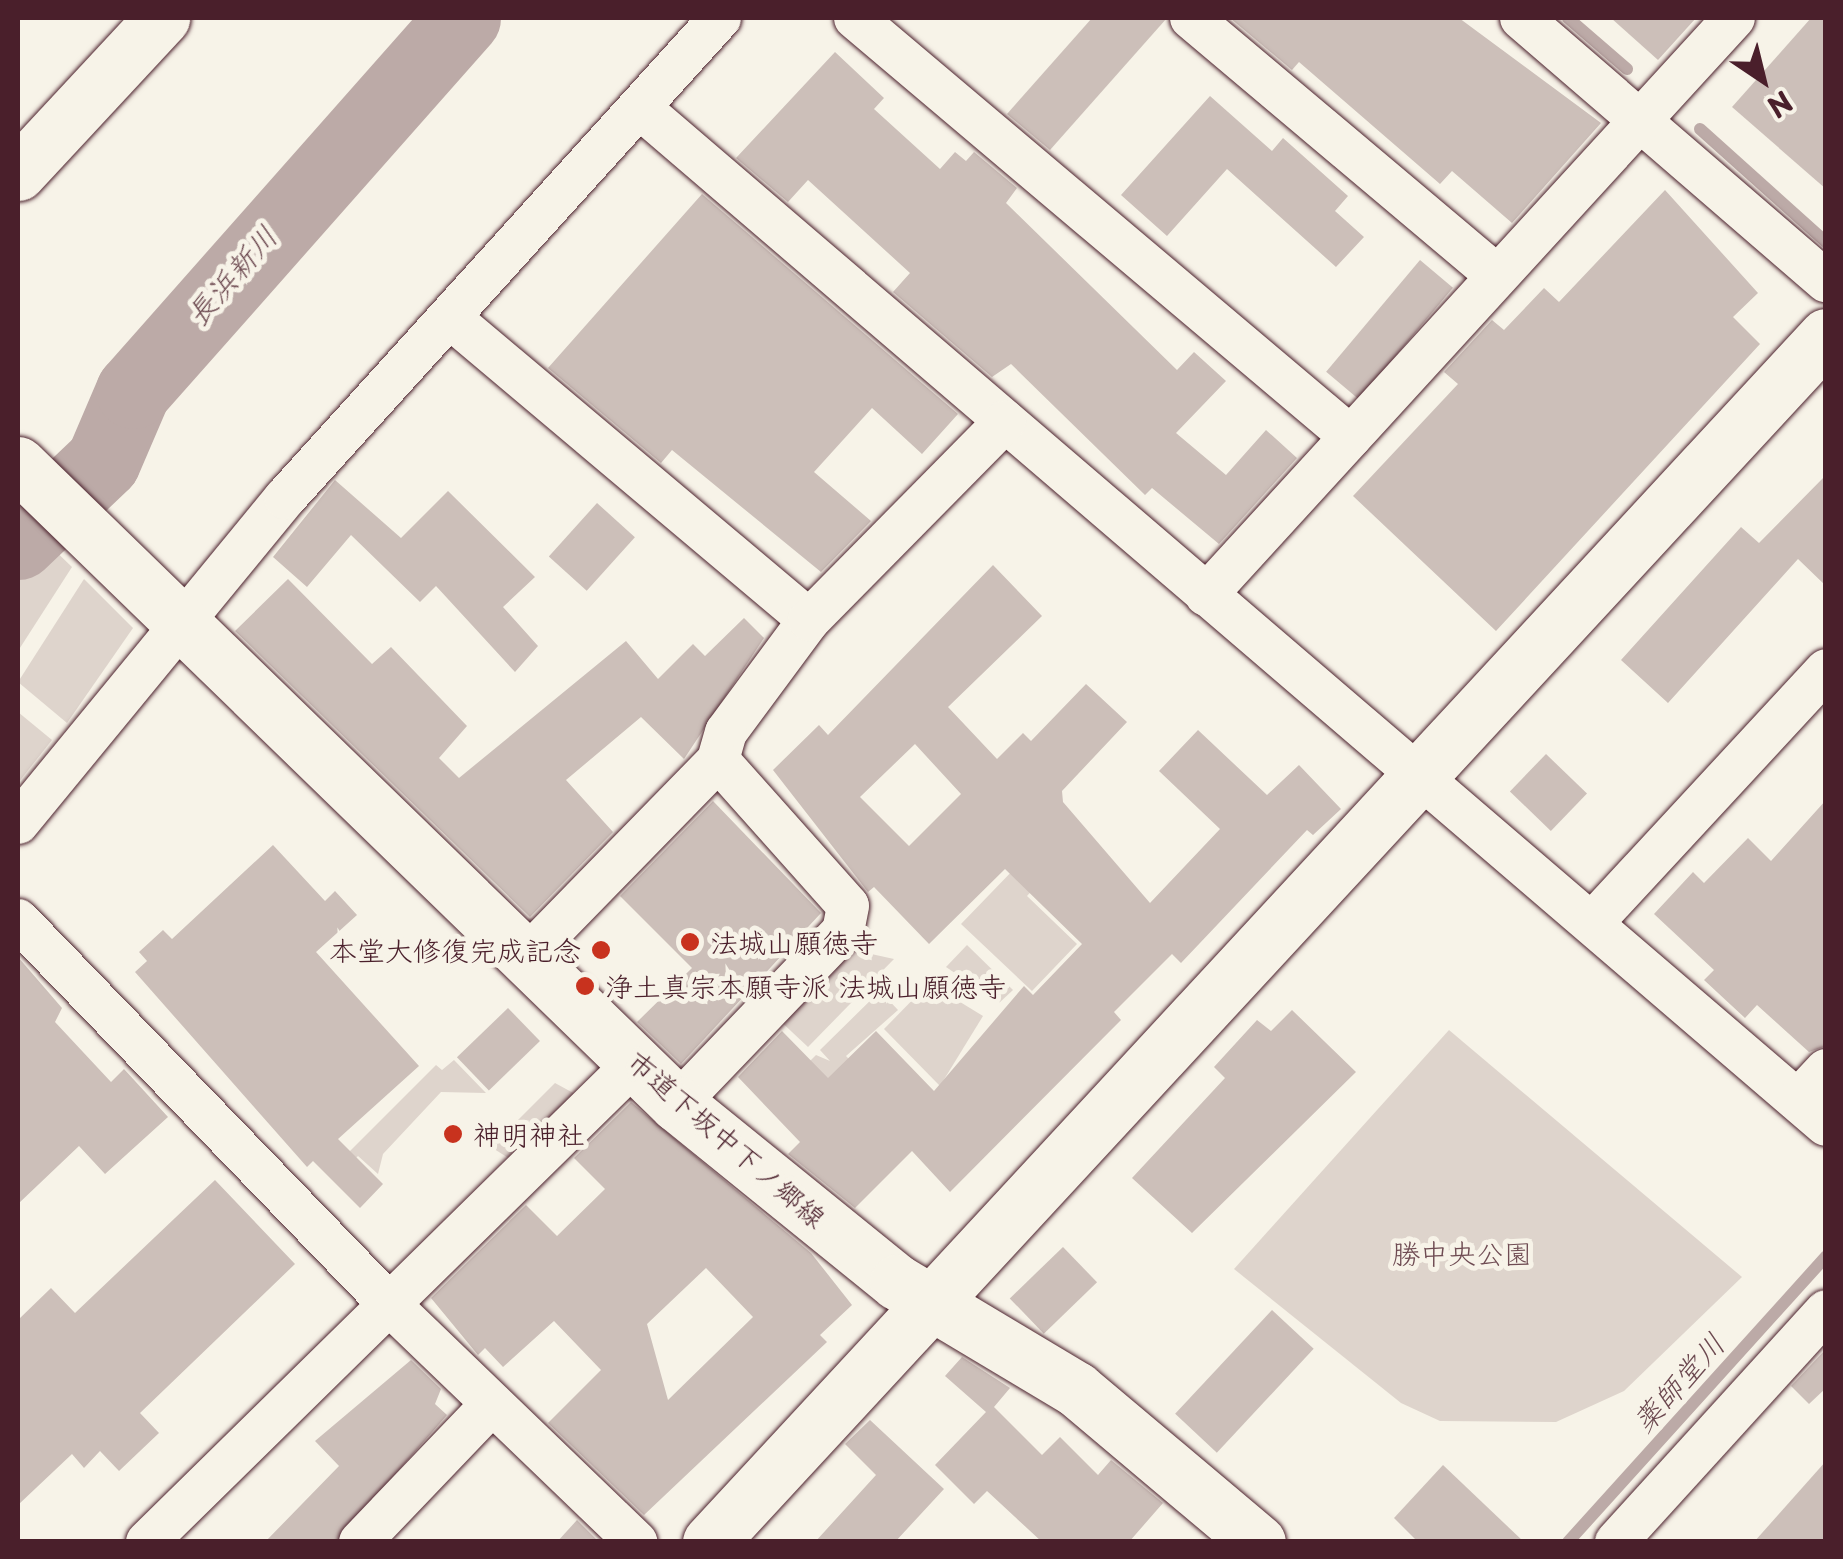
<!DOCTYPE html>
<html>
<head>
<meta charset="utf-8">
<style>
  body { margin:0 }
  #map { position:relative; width:1843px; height:1559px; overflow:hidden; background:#f7f3e8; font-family:"Playpen Sans","Klee One",sans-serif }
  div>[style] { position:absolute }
  .green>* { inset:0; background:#ded4cc }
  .stream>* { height:12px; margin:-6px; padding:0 6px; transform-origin:6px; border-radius:6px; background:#bcaaa7 }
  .river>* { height:75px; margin:-37.5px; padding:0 37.5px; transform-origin:37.5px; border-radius:37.5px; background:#bcaaa7 }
  .building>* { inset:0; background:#ccbfb9; transform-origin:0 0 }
  .roads { filter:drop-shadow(0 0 2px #4a1f2b) drop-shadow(0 0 2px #4a1f2b) }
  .street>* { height:42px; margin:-21px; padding:0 21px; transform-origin:21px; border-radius:21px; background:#f7f3e8 }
  .secondary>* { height:55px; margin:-27.5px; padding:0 27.5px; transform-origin:27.5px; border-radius:27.5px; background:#f7f3e8 }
  .dots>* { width:28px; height:28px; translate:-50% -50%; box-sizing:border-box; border:5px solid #f7f3e8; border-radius:50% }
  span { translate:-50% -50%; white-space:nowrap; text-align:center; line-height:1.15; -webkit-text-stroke:10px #f7f3e8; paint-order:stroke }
  .poi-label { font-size:28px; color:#4a1f2b }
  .left { translate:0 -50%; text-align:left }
  .right { translate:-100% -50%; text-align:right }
  .street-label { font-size:28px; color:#4a1f2b }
  .park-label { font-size:28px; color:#6f4c53 }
  .water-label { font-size:30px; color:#6c4950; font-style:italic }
  .frame { position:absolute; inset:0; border:20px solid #4a1f2b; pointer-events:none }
  .north { position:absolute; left:1713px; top:30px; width:100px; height:100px; -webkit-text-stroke:8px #f7f3e8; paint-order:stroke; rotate:145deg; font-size:28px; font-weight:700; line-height:40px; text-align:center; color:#4a1f2b }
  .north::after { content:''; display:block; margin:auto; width:35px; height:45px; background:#4a1f2b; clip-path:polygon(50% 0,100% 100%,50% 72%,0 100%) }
</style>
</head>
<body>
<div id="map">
  <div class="green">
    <div style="clip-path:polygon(43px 539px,72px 567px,18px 651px,18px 565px)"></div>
    <div style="clip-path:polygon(84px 579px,133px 628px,67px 723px,18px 682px)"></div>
    <div style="clip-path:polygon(18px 712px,52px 740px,18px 783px)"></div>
    <div style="clip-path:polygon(1042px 840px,1062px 858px,1027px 896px,1077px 944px,1032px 991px,961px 924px)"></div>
    <div style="clip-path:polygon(967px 945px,1013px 990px,999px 1003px,946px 967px)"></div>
    <div style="clip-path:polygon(844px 948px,894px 959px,808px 1047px,776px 1017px)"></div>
    <div style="clip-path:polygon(929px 983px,983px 1016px,940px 1086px,884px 1029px)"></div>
    <div style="clip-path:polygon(880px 991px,898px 1010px,846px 1056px,900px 1111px,773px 1098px,816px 1055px,830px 1061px,820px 1050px)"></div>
    <div style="clip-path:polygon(1449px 1030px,1742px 1277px,1624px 1391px,1556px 1422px,1440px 1421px,1401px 1403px,1234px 1269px)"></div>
    <div style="clip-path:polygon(454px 1060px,486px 1093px,441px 1092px,383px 1154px,378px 1174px,358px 1156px,339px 1175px,331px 1170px,436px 1065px,442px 1070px)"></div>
    <div style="clip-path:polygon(555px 1083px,577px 1095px,513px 1161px,491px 1147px)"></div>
  </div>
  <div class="stream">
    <div style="left:1568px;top:18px;width:78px;rotate:40.8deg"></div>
    <div style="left:1700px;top:129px;width:169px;rotate:41.9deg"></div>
    <div style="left:1568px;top:1542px;width:385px;rotate:-47.9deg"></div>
  </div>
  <div class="river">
    <div style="left:18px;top:542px;width:117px;rotate:-43.6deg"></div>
    <div style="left:103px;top:461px;width:76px;rotate:-66.8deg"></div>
    <div style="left:133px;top:391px;width:498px;rotate:-48.5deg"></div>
  </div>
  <div class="building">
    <div style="clip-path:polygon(1092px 18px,1167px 18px,1050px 150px,1007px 114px)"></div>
    <div style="clip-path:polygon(1230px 18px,1459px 18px,1601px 123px,1512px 223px,1452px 171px,1440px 184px,1299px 62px,1292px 70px)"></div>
    <div style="clip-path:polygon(1611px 18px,1696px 18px,1658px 60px)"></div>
    <div style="clip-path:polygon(1811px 18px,1826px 18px,1826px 189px,1732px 107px)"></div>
    <div style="clip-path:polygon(835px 52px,884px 98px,874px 109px,940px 169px,955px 152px,966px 161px,974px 152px,1017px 188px,1006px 203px,1177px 370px,1194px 352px,1226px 381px,1176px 433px,1226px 475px,1266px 430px,1297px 458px,1219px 544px,1152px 488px,1145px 495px,1011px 364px,992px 377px,893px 292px,910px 273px,808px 180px,788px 202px,736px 158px)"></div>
    <div style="clip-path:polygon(1210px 96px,1272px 151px,1283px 138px,1348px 196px,1335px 211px,1364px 237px,1336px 267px,1227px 169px,1167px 236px,1121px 195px)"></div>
    <div style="clip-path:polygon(1665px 190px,1758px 293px,1733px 317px,1760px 344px,1496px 631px,1353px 496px,1458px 384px,1444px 372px,1492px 320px,1504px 330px,1544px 288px,1559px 302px)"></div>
    <div style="clip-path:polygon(702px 194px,958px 414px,922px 454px,872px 408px,814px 472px,871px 521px,821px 572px,672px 450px,661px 463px,548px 368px)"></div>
    <div style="left:1420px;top:260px;width:43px;height:146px;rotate:40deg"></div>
    <div style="clip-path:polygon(1826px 475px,1826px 586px,1798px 559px,1668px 703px,1621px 660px,1741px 527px,1759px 543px)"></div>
    <div style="clip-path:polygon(335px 480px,401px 538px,448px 491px,535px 577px,503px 607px,538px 646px,515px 672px,436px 586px,420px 602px,351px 535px,307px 587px,273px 557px)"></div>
    <div style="left:597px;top:503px;width:51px;height:72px;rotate:42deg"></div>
    <div style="clip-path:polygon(evenodd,993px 565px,1042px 616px,948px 707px,997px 759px,1023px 733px,1031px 741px,1086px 684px,1127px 722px,1062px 791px,1063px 802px,1150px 903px,1220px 829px,1159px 771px,1198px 730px,1267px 795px,1299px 765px,1341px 809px,1313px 835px,1307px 830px,1181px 963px,1172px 954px,1114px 1012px,1121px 1020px,950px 1192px,912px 1151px,855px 1208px,788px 1154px,800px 1142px,738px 1077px,782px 1031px,828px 1078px,876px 1031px,934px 1091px,1024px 986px,1033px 995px,1082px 944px,1005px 869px,929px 944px,874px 887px,868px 892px,773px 770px,819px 725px,828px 735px,993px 565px,915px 744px,961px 794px,909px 846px,860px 797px,915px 744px)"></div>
    <div style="clip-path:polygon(288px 579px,372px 664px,391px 647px,467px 726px,439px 758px,459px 778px,626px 641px,658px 679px,693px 644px,705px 656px,744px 618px,764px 638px,684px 759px,641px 717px,566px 780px,613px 832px,530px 917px,235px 631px)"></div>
    <div style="left:1546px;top:754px;width:57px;height:52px;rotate:44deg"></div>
    <div style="clip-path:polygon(1826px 800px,1826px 1046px,1809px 1052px,1757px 1005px,1745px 1018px,1704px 980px,1714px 970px,1654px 914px,1693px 872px,1704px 883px,1748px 838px,1771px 861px)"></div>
    <div style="clip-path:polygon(713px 801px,821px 913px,681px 1064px,637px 1022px,692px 968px,620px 896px)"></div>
    <div style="clip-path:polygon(273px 845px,325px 901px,335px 891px,357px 915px,316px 952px,419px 1066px,338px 1139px,383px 1184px,360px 1208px,313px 1161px,307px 1167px,135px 972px,147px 961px,139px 952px,163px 930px,172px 939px)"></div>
    <div style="clip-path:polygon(18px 957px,62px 1008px,55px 1022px,111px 1082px,124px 1069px,168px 1117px,105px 1174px,79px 1146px,18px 1204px)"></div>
    <div style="left:508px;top:1008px;width:46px;height:71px;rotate:46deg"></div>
    <div style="clip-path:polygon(1292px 1010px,1356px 1072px,1192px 1233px,1132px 1178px,1225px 1078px,1214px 1067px,1257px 1020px,1271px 1031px)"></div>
    <div style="clip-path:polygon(evenodd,631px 1102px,811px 1253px,852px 1305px,820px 1335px,827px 1342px,644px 1515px,548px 1423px,601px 1370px,554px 1321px,503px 1367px,485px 1348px,478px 1355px,431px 1298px,526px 1205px,557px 1236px,605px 1189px,574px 1158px,631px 1102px,706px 1268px,753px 1317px,668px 1400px,647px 1324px,706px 1268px)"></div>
    <div style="clip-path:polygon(215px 1180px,295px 1264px,140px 1413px,159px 1433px,119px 1471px,100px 1451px,84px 1468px,72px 1454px,18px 1505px,18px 1320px,51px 1288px,75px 1313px)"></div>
    <div style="left:1063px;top:1247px;width:49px;height:74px;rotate:46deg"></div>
    <div style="left:1272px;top:1310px;width:57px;height:142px;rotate:43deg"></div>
    <div style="clip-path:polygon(1826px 1349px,1826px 1388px,1809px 1404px,1791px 1386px)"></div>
    <div style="clip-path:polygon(962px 1357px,1010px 1388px,994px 1407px,1042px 1455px,1060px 1437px,1098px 1475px,1111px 1460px,1163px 1503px,1129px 1542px,1042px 1542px,987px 1491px,974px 1504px,935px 1465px,986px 1412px,945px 1376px)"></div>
    <div style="clip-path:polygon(411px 1360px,441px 1389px,435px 1404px,447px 1415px,336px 1542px,265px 1542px,339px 1466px,315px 1441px)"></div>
    <div style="clip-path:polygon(870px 1420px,944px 1489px,895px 1542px,815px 1542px,876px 1475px,845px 1444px)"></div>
    <div style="clip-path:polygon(1826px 1461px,1826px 1542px,1754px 1542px)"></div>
    <div style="clip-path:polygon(1443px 1465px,1524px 1542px,1418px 1542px,1394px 1518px)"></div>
    <div style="clip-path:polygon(577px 1520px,599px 1542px,557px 1542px)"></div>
  </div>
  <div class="roads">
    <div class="street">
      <div style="left:855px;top:18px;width:649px;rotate:40.19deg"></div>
      <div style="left:1191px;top:18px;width:400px;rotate:40.1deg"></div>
      <div style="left:1521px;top:18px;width:403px;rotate:40.8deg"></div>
      <div style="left:640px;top:108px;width:1562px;rotate:40.61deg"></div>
      <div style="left:454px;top:321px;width:464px;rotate:40.1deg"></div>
      <div style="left:809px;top:620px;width:139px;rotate:126.5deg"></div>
      <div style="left:726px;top:732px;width:29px;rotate:106deg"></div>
      <div style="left:718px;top:760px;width:195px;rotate:48.3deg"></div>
      <div style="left:848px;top:906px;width:25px;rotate:101deg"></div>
      <div style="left:843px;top:931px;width:240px;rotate:133.8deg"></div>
      <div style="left:1206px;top:595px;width:782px;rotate:-47.54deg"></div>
      <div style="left:809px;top:620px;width:279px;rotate:-45.4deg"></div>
      <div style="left:18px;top:823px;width:421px;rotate:-50.6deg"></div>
      <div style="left:285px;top:498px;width:648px;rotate:-47.82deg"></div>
      <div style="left:18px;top:920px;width:535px;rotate:45.98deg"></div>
      <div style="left:390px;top:1305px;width:342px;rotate:43.9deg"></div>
      <div style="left:1593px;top:922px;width:343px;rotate:-47.2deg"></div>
      <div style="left:528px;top:955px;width:272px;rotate:-45.7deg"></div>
      <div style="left:1798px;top:1100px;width:41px;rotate:-47deg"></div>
      <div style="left:147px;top:1542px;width:684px;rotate:-44.47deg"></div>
      <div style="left:360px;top:1542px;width:191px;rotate:-46.3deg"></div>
      <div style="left:1616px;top:1542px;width:312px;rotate:-47.7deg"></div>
    </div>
    <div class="secondary">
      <div style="left:18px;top:173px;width:212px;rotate:-47.1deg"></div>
      <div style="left:18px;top:464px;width:919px;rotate:44.16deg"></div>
      <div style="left:677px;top:1104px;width:283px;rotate:39deg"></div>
      <div style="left:897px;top:1282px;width:209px;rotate:30.9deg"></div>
      <div style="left:1076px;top:1389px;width:238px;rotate:40.1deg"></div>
      <div style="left:710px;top:1542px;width:1643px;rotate:-47.22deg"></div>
    </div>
  </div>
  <div class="dots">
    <div style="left:690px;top:942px;background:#c8321e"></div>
    <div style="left:601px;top:950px;background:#c8321e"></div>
    <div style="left:585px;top:986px;background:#c8321e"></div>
    <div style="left:453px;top:1134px;background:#c8321e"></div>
  </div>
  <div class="poi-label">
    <span class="left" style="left:710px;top:942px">法城山願徳寺</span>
    <span class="right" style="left:581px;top:950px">本堂大修復完成記念</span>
    <span class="left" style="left:605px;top:986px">浄土真宗本願寺派 法城山願徳寺</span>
    <span class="left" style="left:473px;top:1134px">神明神社</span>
  </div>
  <div class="street-label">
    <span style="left:727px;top:1139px;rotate:41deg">市道下坂中下ノ郷線</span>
  </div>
  <div class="park-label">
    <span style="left:1462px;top:1253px">勝中央公園</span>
  </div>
  <div class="water-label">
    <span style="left:231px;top:275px;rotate:-49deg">長浜新川</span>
    <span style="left:1678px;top:1382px;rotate:-48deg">薬師堂川</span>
  </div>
  <div class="frame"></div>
  <div class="north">N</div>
</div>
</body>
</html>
